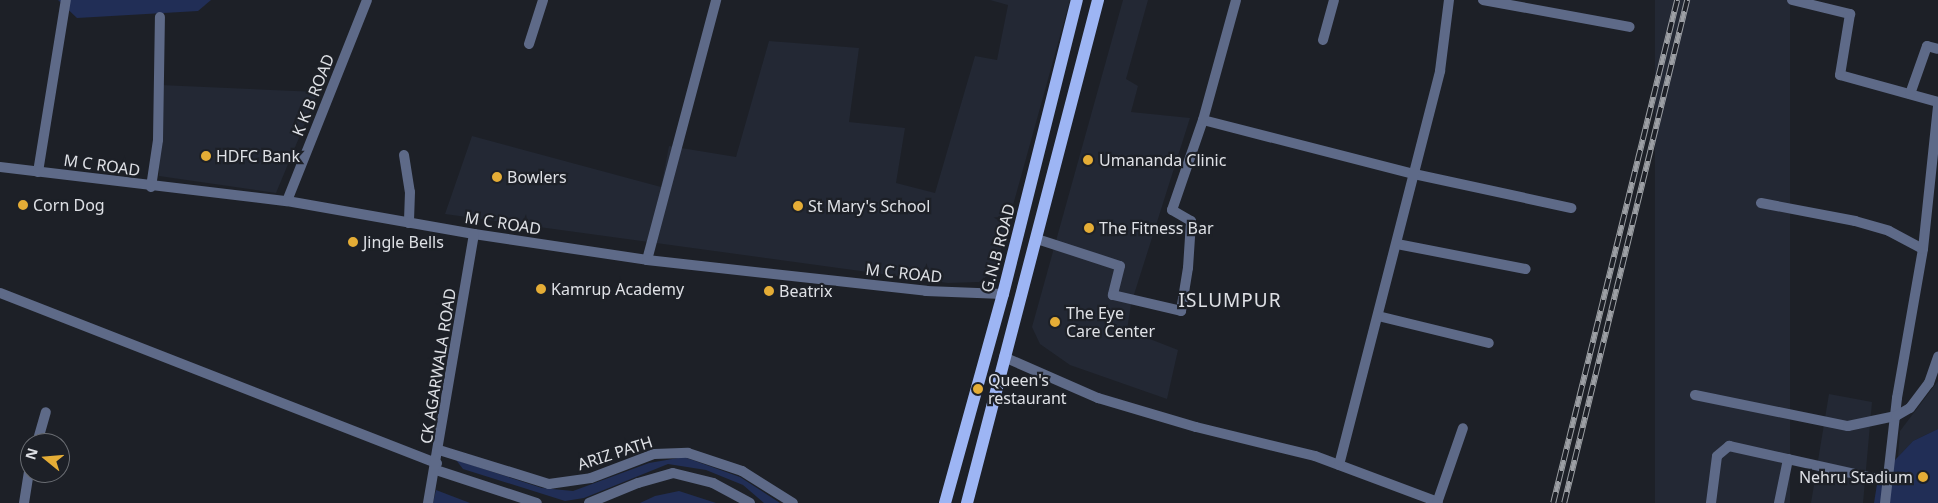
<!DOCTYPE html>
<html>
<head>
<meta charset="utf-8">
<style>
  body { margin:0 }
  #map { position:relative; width:1938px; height:503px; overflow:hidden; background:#1d2027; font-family:"Noto Sans",sans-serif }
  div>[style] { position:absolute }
  .built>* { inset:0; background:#232834; transform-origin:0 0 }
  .green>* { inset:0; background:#212e56 }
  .minor>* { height:10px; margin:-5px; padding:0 5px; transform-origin:5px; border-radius:5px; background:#5e6a88 }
  .tertiary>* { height:10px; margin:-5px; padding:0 5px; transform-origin:5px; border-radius:5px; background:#5e6a88 }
  .primary>* { height:12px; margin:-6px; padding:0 6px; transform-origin:6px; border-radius:6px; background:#9db5f4 }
  .rail>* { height:5.5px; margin-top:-2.75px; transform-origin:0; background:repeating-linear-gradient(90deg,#1d2027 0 11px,#9c9fa4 0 22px); box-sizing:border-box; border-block:1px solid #9c9fa4 }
  .dots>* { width:14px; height:14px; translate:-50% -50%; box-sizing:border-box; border:2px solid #1d2027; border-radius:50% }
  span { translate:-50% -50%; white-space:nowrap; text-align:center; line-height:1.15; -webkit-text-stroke:4.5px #1d2027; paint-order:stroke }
  .street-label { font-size:16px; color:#dee0e5 }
  .poi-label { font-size:16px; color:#dee0e5 }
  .left { translate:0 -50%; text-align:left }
  .right { translate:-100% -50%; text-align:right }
  .quarter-label { font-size:19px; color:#dee0e5; letter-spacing:1px }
  .north { position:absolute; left:20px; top:433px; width:50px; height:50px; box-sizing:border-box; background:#1d2027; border:1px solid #6a6d73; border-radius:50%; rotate:287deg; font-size:14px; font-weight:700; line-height:20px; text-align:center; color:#dee0e5 }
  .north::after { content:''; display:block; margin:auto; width:18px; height:22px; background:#e5ad36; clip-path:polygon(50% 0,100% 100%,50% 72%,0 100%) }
</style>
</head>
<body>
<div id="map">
  <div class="built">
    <div style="clip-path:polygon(990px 0,1070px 0,995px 270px,979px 282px,948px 283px,445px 214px,472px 136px,661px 187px,669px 146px,736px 157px,769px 41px,859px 48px,849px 122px,905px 128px,896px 183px,935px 193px,975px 56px,997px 60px,1008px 5px)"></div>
    <div style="clip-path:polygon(1123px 0,1148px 0,1126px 79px,1138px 86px,1131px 112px,1190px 118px,1131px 304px,1127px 330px,1178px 350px,1167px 399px,1070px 365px,1040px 344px,1032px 327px)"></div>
    <div style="left:1655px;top:0;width:135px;height:518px"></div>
    <div style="clip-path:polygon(160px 85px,318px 92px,276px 193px,159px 176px)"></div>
    <div style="clip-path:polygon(1938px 381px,1938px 429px,1913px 441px,1898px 457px,1900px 431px)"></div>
    <div style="clip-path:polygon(1829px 394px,1872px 402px,1863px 503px,1811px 503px)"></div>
  </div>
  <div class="green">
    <div style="clip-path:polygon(58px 0,211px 0,198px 11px,77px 18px)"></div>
    <div style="clip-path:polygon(1938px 429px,1938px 503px,1874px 503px,1878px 478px,1913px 441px)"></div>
    <div style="clip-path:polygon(684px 457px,740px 477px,780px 503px,764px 503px,743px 485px,706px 470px,668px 464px,584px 498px,565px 501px,463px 469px,456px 460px,542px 488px,573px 491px,649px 463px)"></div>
    <div style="clip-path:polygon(436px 490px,470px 503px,433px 503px)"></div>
    <div style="clip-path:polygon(679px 491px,716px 503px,640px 503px,655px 496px)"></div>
  </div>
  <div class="minor">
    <div style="left:1483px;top:0;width:149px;rotate:10.4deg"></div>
    <div style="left:1792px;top:0;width:60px;rotate:13.6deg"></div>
    <div style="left:1850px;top:14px;width:62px;rotate:99.3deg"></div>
    <div style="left:1840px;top:75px;width:102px;rotate:15.4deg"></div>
    <div style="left:1323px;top:40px;width:41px;rotate:-74.6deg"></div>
    <div style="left:529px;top:44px;width:46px;rotate:-72.3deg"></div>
    <div style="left:1910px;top:94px;width:51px;rotate:-70.5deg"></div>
    <div style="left:1927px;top:46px;width:11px;rotate:15deg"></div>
    <div style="left:1203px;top:120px;width:218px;rotate:14.4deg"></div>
    <div style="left:1414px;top:174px;width:161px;rotate:12.2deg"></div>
    <div style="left:404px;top:155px;width:37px;rotate:81deg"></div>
    <div style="left:410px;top:192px;width:31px;rotate:92deg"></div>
    <div style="left:38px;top:172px;width:174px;rotate:-80.8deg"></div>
    <div style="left:151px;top:187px;width:48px;rotate:-81.5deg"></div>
    <div style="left:158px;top:140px;width:123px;rotate:-89.1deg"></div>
    <div style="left:287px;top:201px;width:216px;rotate:-68.3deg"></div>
    <div style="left:1761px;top:203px;width:96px;rotate:10.8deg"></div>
    <div style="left:1855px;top:221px;width:35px;rotate:16deg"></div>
    <div style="left:1889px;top:231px;width:38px;rotate:28deg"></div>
    <div style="left:1923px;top:249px;width:151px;rotate:99.9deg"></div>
    <div style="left:1897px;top:398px;width:106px;rotate:96.5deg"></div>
    <div style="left:1037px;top:239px;width:87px;rotate:18deg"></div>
    <div style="left:1120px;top:266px;width:30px;rotate:104deg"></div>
    <div style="left:1113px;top:295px;width:70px;rotate:13.2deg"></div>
    <div style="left:1181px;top:311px;width:44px;rotate:-80.8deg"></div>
    <div style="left:1188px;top:268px;width:47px;rotate:-86.3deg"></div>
    <div style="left:1191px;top:221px;width:22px;rotate:-150deg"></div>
    <div style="left:1172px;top:210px;width:95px;rotate:-71deg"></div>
    <div style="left:1203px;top:120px;width:124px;rotate:-74.6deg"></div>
    <div style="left:1397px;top:244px;width:131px;rotate:11deg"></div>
    <div style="left:1923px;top:249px;width:144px;rotate:-84deg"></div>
    <div style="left:647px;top:260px;width:269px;rotate:-75.1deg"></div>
    <div style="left:0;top:293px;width:469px;rotate:21.3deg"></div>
    <div style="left:1378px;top:316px;width:114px;rotate:13.7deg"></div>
    <div style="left:1004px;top:357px;width:103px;rotate:23.6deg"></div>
    <div style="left:1098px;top:398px;width:102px;rotate:16.5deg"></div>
    <div style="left:1196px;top:427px;width:122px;rotate:13.7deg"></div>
    <div style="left:1315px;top:456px;width:131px;rotate:20.5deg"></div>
    <div style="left:1695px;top:395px;width:156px;rotate:11.5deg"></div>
    <div style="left:1848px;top:426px;width:49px;rotate:-11.8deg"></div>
    <div style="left:1896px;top:416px;width:16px;rotate:-30deg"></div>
    <div style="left:1910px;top:408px;width:31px;rotate:-53deg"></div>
    <div style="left:1929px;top:383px;width:28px;rotate:-71deg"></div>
    <div style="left:37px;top:443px;width:32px;rotate:-74deg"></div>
    <div style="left:1339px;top:465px;width:407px;rotate:-75.6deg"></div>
    <div style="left:1440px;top:71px;width:72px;rotate:-82.8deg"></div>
    <div style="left:24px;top:503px;width:39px;rotate:-81deg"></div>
    <div style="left:1437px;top:503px;width:79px;rotate:-70.9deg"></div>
    <div style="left:1711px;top:503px;width:47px;rotate:-82.7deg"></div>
    <div style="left:1717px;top:456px;width:16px;rotate:-40deg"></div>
    <div style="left:1729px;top:446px;width:162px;rotate:12.5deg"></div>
    <div style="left:1779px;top:503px;width:45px;rotate:-78.4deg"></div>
  </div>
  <div class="tertiary">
    <div style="left:0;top:167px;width:289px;rotate:6.8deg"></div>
    <div style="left:287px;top:201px;width:190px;rotate:10deg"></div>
    <div style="left:474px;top:234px;width:175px;rotate:8.5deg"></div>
    <div style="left:647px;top:260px;width:281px;rotate:6.3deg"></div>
    <div style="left:926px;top:291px;width:77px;rotate:2.2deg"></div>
    <div style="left:439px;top:450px;width:115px;rotate:17.2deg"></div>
    <div style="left:549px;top:484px;width:42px;rotate:-8.1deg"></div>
    <div style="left:591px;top:478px;width:67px;rotate:-20.9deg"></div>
    <div style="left:654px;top:454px;width:34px;rotate:-2deg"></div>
    <div style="left:688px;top:453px;width:57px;rotate:18.4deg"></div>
    <div style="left:742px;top:471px;width:60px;rotate:32.1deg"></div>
    <div style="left:436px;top:470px;width:106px;rotate:18.1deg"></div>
    <div style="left:428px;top:503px;width:273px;rotate:-80.3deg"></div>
    <div style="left:589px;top:503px;width:53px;rotate:-22.2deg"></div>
    <div style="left:638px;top:483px;width:36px;rotate:-16deg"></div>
    <div style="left:673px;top:473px;width:41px;rotate:14deg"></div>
    <div style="left:713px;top:483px;width:42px;rotate:28.4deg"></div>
  </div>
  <div class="primary">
    <div style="left:945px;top:503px;width:217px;rotate:-74.5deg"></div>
    <div style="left:1003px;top:294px;width:303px;rotate:-75.9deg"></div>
    <div style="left:967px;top:503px;width:520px;rotate:-75.4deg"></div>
  </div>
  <div class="rail">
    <div style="left:1553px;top:503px;width:518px;rotate:-76.15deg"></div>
    <div style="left:1564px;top:503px;width:518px;rotate:-76.26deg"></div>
  </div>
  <div class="dots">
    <div style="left:206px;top:156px;background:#e5ad36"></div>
    <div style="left:1088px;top:160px;background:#e5ad36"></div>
    <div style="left:497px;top:177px;background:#e5ad36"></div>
    <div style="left:23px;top:205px;background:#e5ad36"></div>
    <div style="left:798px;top:206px;background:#e5ad36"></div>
    <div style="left:1089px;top:228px;background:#e5ad36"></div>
    <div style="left:353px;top:242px;background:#e5ad36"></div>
    <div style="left:541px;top:289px;background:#e5ad36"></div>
    <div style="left:769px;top:291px;background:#e5ad36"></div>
    <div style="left:1055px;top:322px;background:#e5ad36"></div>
    <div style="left:978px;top:389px;background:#e5ad36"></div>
    <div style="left:1923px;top:477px;background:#e5ad36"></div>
  </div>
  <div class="street-label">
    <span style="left:313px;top:95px;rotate:-68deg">K K B ROAD</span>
    <span style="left:102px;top:165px;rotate:8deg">M C ROAD</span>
    <span style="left:503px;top:223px;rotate:9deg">M C ROAD</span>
    <span style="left:998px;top:248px;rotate:-75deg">G.N.B ROAD</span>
    <span style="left:904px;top:273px;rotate:6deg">M C ROAD</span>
    <span style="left:438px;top:366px;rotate:-81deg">CK AGARWALA ROAD</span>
    <span style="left:615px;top:453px;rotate:-18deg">ARIZ PATH</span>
  </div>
  <div class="poi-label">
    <span class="left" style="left:216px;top:156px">HDFC Bank</span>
    <span class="left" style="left:1099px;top:160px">Umananda Clinic</span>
    <span class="left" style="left:507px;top:177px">Bowlers</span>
    <span class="left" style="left:33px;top:205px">Corn Dog</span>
    <span class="left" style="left:808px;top:206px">St Mary's School</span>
    <span class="left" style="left:1099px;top:228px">The Fitness Bar</span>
    <span class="left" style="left:363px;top:242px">Jingle Bells</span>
    <span class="left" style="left:551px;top:289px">Kamrup Academy</span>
    <span class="left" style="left:779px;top:291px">Beatrix</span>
    <span class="left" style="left:1066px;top:322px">The Eye<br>Care Center</span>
    <span class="left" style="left:988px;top:389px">Queen's<br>restaurant</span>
    <span class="right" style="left:1913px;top:477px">Nehru Stadium</span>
  </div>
  <div class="quarter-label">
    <span style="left:1230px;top:301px">ISLUMPUR</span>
  </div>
  <div class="north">N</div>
</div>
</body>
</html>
